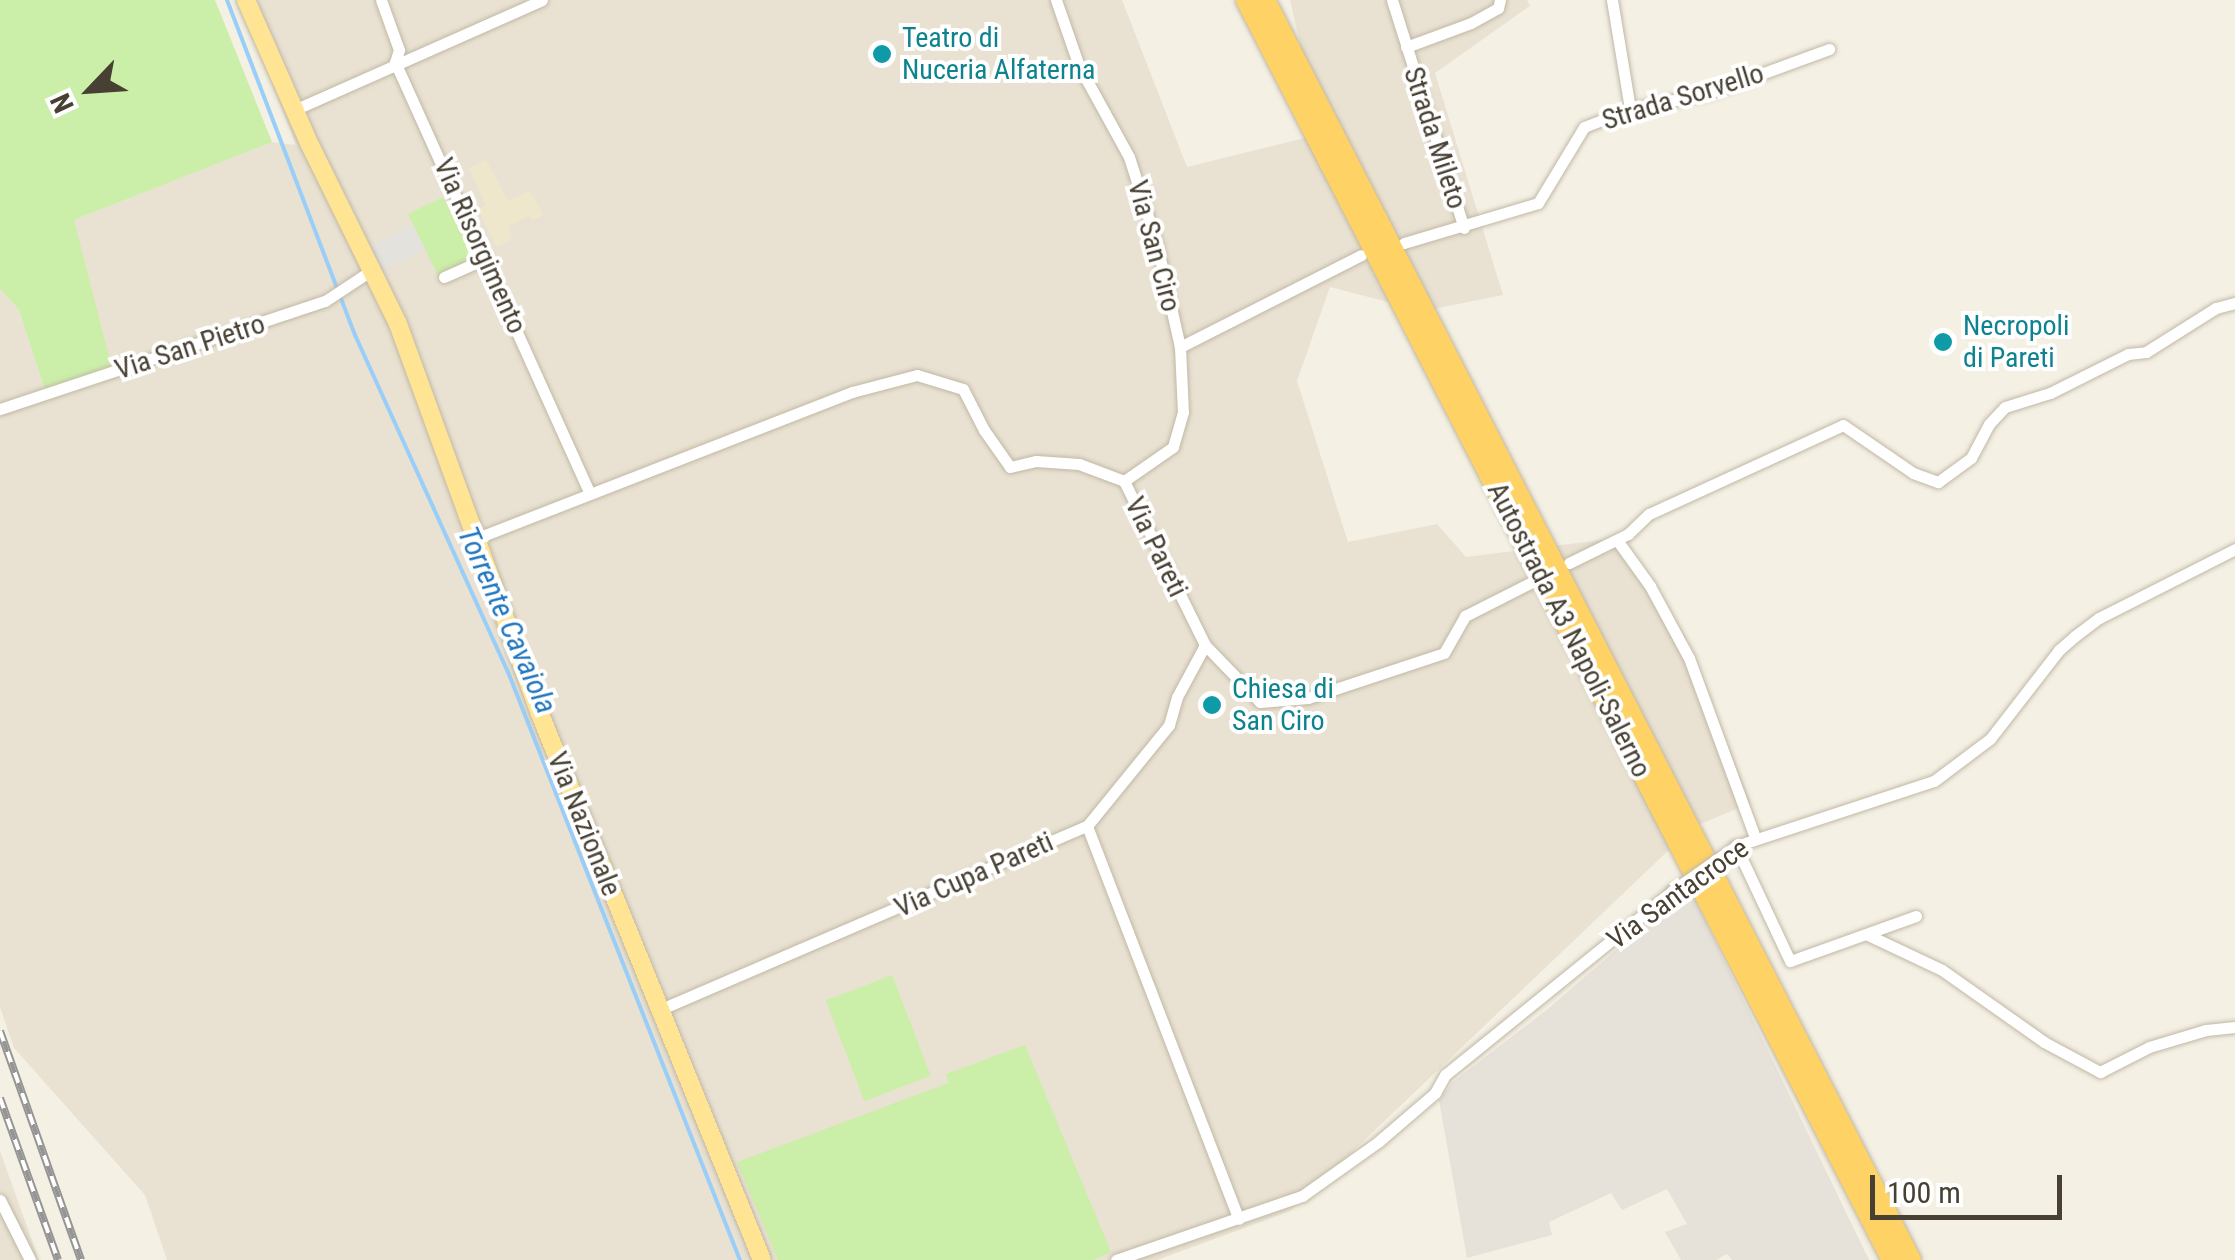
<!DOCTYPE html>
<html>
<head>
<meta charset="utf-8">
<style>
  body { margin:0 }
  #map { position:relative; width:2235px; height:1260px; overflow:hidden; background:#f4f0e4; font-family:"Roboto Condensed",sans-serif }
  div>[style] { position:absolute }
  .residential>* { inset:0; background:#e9e2d2 }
  .industrial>* { inset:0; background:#e6e1d9 }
  .education>* { inset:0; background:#efe7cc }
  .green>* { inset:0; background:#cbeea8; transform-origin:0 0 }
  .parking>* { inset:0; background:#e4e2dd; transform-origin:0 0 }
  .stream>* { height:4px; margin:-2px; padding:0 2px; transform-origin:2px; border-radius:2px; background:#99cef8 }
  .roads { filter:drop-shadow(0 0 2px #c1b8a6) drop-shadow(0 0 2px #c1b8a6) }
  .street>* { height:11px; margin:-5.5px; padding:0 5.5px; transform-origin:5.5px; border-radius:5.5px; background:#fff }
  .primary>* { height:18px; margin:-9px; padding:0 9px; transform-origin:9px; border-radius:9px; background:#ffe493 }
  .highway>* { height:20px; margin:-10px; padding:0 10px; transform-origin:10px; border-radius:10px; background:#ffd265 }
  .rail>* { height:8px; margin-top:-4px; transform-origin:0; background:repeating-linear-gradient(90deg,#fff 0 11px,#959595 0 22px); box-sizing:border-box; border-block:2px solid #959595 }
  .bridges { filter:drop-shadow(0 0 2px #c1b8a6) drop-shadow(0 0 2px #c1b8a6) }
  .street-bridge>* { height:11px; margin:-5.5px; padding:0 5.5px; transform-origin:5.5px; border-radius:5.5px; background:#fff }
  .dots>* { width:28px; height:28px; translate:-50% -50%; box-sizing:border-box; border:5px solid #fff; border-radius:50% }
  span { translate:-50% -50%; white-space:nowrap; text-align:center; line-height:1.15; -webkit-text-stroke:8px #fff; paint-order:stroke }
  .culture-label { font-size:28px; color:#0d838f }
  .left { translate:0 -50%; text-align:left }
  .street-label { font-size:28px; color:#474033 }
  .water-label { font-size:30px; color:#2076bf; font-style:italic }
  .north { position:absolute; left:40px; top:40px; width:100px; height:100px; -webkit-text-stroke:8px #fff; paint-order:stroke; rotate:245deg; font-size:28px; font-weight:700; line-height:40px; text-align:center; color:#474033 }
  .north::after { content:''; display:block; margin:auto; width:35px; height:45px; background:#474033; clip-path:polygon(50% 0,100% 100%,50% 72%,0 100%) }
  .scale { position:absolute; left:1870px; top:1175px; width:192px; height:45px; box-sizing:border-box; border:5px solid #474033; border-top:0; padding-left:12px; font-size:30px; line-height:35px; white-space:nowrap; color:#474033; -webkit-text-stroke:8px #fff; paint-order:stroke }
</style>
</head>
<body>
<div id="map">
  <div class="residential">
    <div style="clip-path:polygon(239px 0,1122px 0,1187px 167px,1321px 134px,1290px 0,1527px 0,1530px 6px,1435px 73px,1503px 295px,1423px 311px,1330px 287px,1297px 381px,1348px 542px,1437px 524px,1466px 557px,1617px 538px,1685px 636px,1751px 803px,1693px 827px,1290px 1211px,1157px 1260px,167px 1260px,145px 1195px,14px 1048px,0 1007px,0 289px,19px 310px,45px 390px,74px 220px,271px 142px,296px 145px)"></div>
    <div style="clip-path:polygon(0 1151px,39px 1260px,0 1260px)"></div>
  </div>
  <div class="industrial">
    <div style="clip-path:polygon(1689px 887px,1869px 1260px,1732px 1260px,1727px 1254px,1716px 1260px,1681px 1260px,1665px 1232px,1687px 1224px,1667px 1189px,1622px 1210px,1611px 1193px,1549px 1222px,1552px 1235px,1467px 1258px,1439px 1100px,1453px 1082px,1549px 1008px)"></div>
  </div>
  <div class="education">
    <div style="clip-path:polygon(486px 160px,508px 201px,530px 191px,543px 215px,532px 220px,529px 216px,509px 226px,512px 239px,497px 247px,478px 210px,486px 205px,469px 169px)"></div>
  </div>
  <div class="green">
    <div style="clip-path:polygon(0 0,215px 0,272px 142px,74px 220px,113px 372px,45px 390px,19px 310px,0 289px)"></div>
    <div style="left:443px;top:197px;width:70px;height:39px;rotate:64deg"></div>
    <div style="left:892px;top:975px;width:108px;height:71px;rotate:69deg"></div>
    <div style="clip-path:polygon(1025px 1045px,1111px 1252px,1093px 1260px,778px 1260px,737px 1162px,948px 1083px,946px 1074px)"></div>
  </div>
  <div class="parking">
    <div style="left:413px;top:225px;width:27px;height:50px;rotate:63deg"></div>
  </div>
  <div class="stream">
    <div style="left:227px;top:0;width:359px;rotate:69.1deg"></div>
    <div style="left:355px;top:335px;width:370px;rotate:65.6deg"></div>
    <div style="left:508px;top:672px;width:632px;rotate:68.47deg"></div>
  </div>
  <div class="roads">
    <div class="street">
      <div style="left:381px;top:0;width:53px;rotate:70.2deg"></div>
      <div style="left:399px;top:50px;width:13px;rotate:108deg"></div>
      <div style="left:395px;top:62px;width:472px;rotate:65.7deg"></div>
      <div style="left:1056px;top:0;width:70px;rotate:70.8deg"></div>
      <div style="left:1079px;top:66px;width:104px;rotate:61.2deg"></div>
      <div style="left:1129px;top:157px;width:92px;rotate:72.3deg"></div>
      <div style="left:1157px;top:245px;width:105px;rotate:77.3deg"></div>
      <div style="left:1180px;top:347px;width:65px;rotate:87.4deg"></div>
      <div style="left:1183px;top:412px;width:36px;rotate:106deg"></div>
      <div style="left:1173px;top:447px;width:60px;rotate:145.2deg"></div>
      <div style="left:1392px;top:0;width:239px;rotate:72.5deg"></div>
      <div style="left:1612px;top:0;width:110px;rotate:80.6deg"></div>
      <div style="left:1406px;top:47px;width:69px;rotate:-20.3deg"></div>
      <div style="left:1471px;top:23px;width:31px;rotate:-29deg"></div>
      <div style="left:1498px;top:8px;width:8px;rotate:-76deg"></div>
      <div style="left:294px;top:110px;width:271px;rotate:-23.9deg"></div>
      <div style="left:1404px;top:243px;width:140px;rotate:-16.6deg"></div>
      <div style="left:1538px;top:203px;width:89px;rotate:-58.8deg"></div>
      <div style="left:1584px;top:127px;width:49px;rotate:-21.4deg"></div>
      <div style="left:1630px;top:109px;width:81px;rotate:-11.4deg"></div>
      <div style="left:1709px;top:93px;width:128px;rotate:-20.1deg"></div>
      <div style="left:444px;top:277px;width:47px;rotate:-23.8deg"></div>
      <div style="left:1180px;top:347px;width:203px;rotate:-26.9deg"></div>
      <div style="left:0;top:409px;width:342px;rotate:-18.4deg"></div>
      <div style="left:325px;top:301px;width:56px;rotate:-33.4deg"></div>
      <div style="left:475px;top:539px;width:405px;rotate:-21.3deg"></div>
      <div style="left:852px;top:392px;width:67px;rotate:-14.7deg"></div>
      <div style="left:917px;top:375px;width:48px;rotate:16.9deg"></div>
      <div style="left:963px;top:389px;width:46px;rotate:62.9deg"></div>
      <div style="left:984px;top:430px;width:45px;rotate:54.9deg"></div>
      <div style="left:1010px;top:467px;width:27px;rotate:-13deg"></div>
      <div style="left:1036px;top:461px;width:43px;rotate:4deg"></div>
      <div style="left:1079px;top:464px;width:48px;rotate:20.7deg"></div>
      <div style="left:1124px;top:481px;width:183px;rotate:63.7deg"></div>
      <div style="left:1205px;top:645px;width:79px;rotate:46deg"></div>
      <div style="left:1260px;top:702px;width:48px;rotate:-4.8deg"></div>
      <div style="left:1308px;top:698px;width:143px;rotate:-18.3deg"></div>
      <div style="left:1444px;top:653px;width:43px;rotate:-60.4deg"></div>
      <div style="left:1465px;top:616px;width:77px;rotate:-26.9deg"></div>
      <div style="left:1617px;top:540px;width:57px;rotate:54.3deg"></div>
      <div style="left:1650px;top:586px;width:82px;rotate:61.6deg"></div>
      <div style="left:1689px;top:658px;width:191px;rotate:69.8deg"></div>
      <div style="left:1569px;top:563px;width:66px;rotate:-26.2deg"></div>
      <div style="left:1628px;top:534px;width:29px;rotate:-44deg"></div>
      <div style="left:1649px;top:514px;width:213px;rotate:-24.6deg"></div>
      <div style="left:1843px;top:425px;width:85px;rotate:34.4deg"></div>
      <div style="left:1913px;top:473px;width:27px;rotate:20deg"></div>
      <div style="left:1938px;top:482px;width:41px;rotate:-36deg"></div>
      <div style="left:1971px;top:458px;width:38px;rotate:-62deg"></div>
      <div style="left:1989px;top:424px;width:23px;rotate:-47deg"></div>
      <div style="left:2005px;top:407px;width:47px;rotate:-17.3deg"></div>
      <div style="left:2050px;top:393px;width:87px;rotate:-26.6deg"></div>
      <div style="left:2128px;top:354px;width:18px;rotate:-6deg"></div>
      <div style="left:2146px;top:352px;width:83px;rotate:-32.2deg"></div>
      <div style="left:2216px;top:308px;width:20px;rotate:-15deg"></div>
      <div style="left:1087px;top:826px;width:421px;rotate:68.9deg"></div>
      <div style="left:1916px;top:916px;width:134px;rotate:160.3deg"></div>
      <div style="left:1790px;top:961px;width:127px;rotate:-115.2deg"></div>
      <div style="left:1736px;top:846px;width:208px;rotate:-18.2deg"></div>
      <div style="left:1934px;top:781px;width:70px;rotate:-36.9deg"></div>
      <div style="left:1990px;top:739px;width:113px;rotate:-52.2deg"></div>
      <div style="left:2059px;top:650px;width:21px;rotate:-41deg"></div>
      <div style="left:2075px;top:636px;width:30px;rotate:-37deg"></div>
      <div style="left:2099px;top:618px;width:153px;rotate:-26.9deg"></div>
      <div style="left:1868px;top:935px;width:82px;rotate:25.3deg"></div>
      <div style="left:1942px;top:970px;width:125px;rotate:35.2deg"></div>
      <div style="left:2044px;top:1042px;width:64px;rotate:28.2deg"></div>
      <div style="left:2100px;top:1072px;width:55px;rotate:-27deg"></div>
      <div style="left:2149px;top:1047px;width:59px;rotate:-16.6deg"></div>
      <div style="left:2206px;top:1030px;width:29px;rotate:-6deg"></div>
      <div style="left:659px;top:1010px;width:466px;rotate:-23.3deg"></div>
      <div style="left:1087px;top:826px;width:130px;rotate:-50.9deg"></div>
      <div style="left:1169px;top:725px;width:29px;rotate:-74deg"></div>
      <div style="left:1177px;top:697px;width:59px;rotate:-61.7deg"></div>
      <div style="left:0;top:1200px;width:67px;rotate:63.4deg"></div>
      <div style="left:1116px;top:1260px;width:197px;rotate:-19deg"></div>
      <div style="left:1302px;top:1196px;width:93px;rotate:-35.4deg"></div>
      <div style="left:1378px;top:1142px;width:75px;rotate:-40.7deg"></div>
      <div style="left:1435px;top:1093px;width:21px;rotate:-61deg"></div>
      <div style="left:1445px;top:1075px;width:292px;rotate:-39deg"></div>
    </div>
    <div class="primary">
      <div style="left:246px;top:0;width:158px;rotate:66.2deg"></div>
      <div style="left:310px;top:145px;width:199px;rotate:63.8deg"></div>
      <div style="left:398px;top:324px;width:415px;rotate:70deg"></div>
      <div style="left:540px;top:714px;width:589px;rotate:67.87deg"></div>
    </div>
    <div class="highway">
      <div style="left:1246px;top:0;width:1416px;rotate:62.86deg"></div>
      <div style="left:1265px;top:0;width:1416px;rotate:62.86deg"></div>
    </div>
  </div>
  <div class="rail">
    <div style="left:0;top:1031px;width:243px;rotate:70.5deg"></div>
    <div style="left:0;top:1098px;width:172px;rotate:70.3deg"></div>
  </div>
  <div class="bridges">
    <div class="street-bridge">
      <div style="left:1672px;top:891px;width:78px;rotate:-35.1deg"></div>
    </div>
  </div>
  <div class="dots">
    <div style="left:882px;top:54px;background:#0f9aa8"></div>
    <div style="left:1943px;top:342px;background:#0f9aa8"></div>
    <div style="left:1212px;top:705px;background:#0f9aa8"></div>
  </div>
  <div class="culture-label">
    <span class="left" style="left:902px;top:54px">Teatro di<br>Nuceria Alfaterna</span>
    <span class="left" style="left:1963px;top:342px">Necropoli<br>di Pareti</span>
    <span class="left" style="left:1232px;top:705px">Chiesa di<br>San Ciro</span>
  </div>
  <div class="street-label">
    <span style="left:1683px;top:97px;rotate:-17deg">Strada Sorvello</span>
    <span style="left:1435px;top:138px;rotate:72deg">Strada Mileto</span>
    <span style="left:480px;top:246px;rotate:66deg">Via Risorgimento</span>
    <span style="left:1154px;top:246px;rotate:75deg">Via San Ciro</span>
    <span style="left:190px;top:347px;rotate:-18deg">Via San Pietro</span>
    <span style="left:1156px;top:547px;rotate:64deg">Via Pareti</span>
    <span style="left:1569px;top:630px;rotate:63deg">Autostrada A3 Napoli-Salerno</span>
    <span style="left:584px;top:824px;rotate:68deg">Via Nazionale</span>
    <span style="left:974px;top:875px;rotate:-24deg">Via Cupa Pareti</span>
    <span style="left:1678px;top:894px;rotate:-36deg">Via Santacroce</span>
  </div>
  <div class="water-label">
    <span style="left:507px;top:620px;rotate:66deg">Torrente Cavaiola</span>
  </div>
  <div class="north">N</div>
  <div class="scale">100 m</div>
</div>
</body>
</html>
